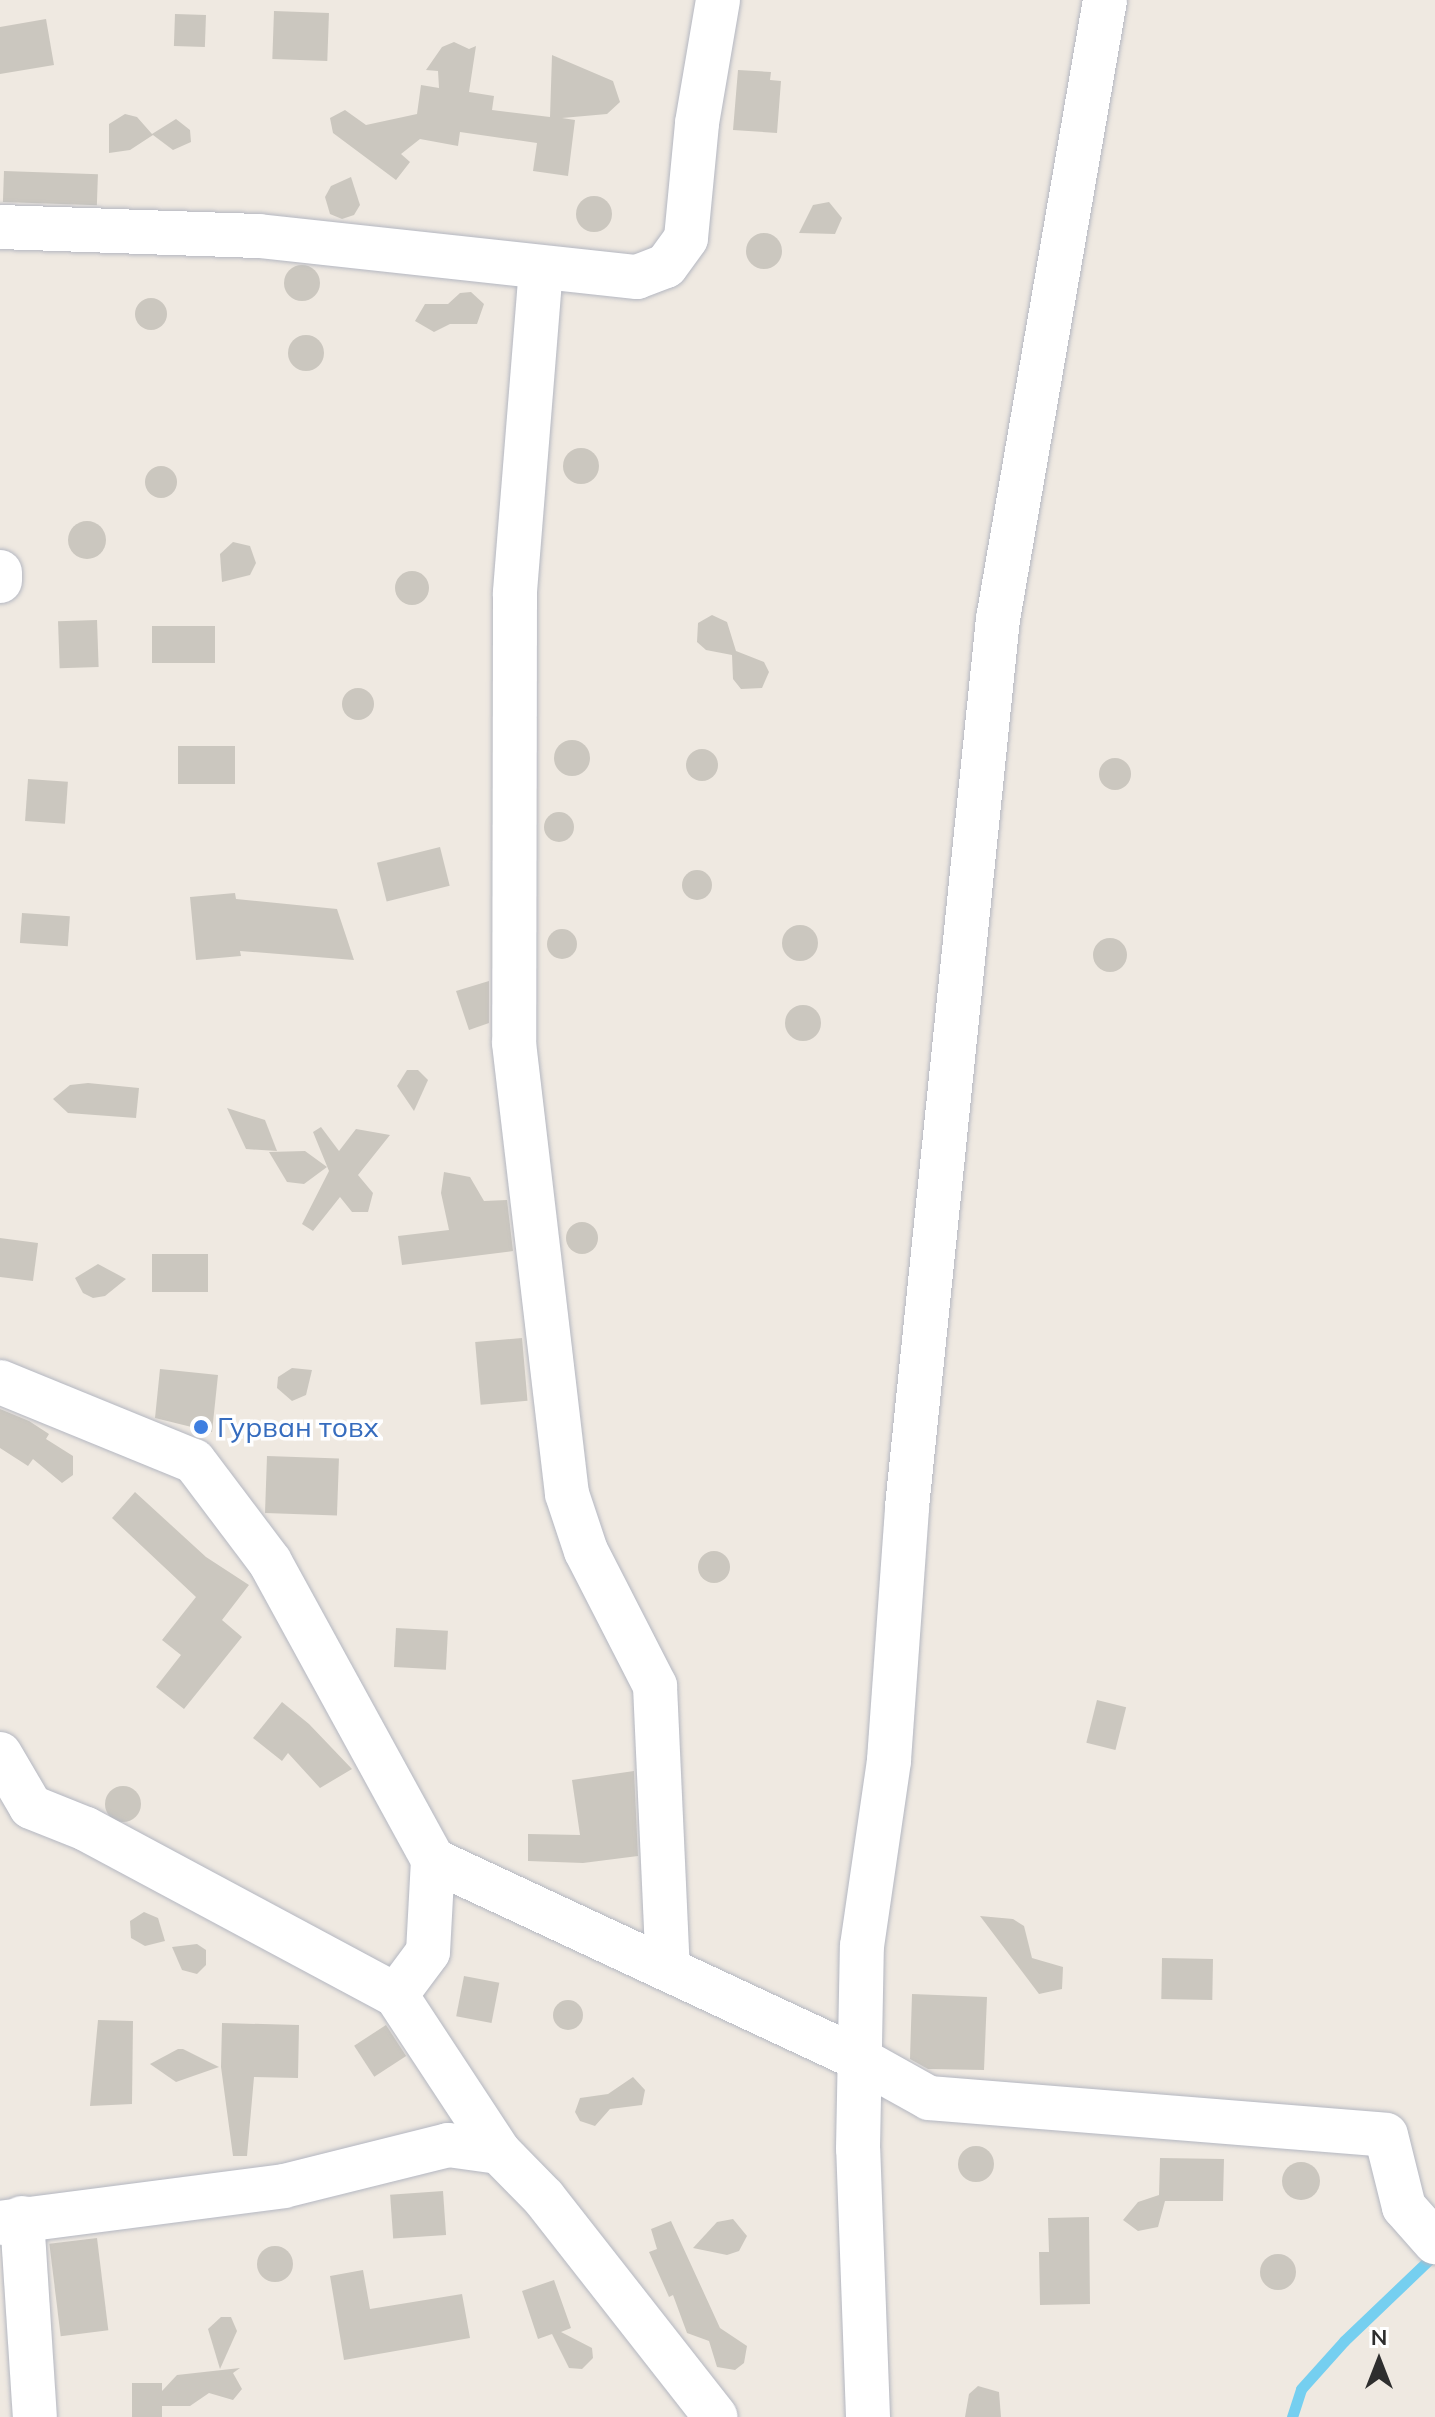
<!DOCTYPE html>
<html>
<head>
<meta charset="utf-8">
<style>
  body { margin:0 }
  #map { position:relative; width:1435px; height:2417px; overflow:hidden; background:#efe9e1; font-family:Mulish,sans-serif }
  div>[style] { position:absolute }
  .stream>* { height:11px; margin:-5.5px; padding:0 5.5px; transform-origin:5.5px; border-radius:5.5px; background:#75cff0 }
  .building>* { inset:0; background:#cbc7bf; transform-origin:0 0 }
  .round { border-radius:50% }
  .roads { filter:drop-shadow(0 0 2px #b4b7c1) drop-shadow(0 0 2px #b4b7c1) }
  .minor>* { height:44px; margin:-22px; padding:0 22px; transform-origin:22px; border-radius:22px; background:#fff }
  .dots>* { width:22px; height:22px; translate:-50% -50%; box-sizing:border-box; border:4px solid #fff; border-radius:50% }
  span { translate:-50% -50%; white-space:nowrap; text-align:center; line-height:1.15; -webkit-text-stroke:7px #fff; paint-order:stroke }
  .shop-label { font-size:28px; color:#366cbe }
  .left { translate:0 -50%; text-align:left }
  .north { position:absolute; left:1339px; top:2321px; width:80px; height:80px; -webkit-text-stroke:6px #fff; paint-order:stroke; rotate:0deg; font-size:22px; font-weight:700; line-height:32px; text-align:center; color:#2e2e2e }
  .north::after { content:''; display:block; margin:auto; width:28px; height:36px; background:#2e2e2e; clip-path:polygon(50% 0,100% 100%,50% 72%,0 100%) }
</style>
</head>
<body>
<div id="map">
  <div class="stream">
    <div style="left:1292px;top:2417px;width:29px;rotate:-72deg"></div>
    <div style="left:1301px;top:2389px;width:64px;rotate:-48.1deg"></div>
    <div style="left:1344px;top:2341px;width:126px;rotate:-43.7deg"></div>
  </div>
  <div class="building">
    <div style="left:274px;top:11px;width:55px;height:48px;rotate:2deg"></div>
    <div style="left:175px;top:14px;width:31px;height:32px;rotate:2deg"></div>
    <div style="clip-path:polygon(46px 19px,54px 65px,0 74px,0 27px)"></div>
    <div style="clip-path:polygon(454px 42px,469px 49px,476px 46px,469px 92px,494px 96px,492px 110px,550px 117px,552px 55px,613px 81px,620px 102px,607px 114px,562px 118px,575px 120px,568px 176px,533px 171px,537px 143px,460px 132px,458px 146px,420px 139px,401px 154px,410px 162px,396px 180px,333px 133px,330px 118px,345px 110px,366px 125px,417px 114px,421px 85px,439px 88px,438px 71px,426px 70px,442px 47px)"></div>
    <div style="clip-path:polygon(738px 70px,771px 72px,770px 80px,781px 81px,777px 133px,733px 130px)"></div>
    <div style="clip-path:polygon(125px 114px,137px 117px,152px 134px,176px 119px,190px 130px,191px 142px,173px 150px,153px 135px,130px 150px,109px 153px,109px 124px)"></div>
    <div style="left:4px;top:171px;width:94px;height:31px;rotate:2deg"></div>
    <div style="clip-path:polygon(351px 177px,360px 205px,354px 215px,342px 219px,330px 214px,325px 197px,331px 186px)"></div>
    <div class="round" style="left:576px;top:196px;width:36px;height:36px"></div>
    <div style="clip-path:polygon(829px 202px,842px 218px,835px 234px,799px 233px,813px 205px)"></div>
    <div class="round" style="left:746px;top:233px;width:36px;height:36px"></div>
    <div class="round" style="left:284px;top:265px;width:36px;height:36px"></div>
    <div style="clip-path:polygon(471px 292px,484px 304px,477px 324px,450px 324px,434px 332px,415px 321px,425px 304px,448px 304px,460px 293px)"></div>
    <div class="round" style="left:135px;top:298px;width:32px;height:32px"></div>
    <div class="round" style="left:288px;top:335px;width:36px;height:36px"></div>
    <div class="round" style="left:563px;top:448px;width:36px;height:36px"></div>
    <div class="round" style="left:145px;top:466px;width:32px;height:32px"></div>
    <div class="round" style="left:68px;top:521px;width:38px;height:38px"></div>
    <div style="clip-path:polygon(233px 542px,250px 546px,256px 563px,250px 575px,222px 582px,220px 554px)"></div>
    <div class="round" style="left:395px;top:571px;width:34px;height:34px"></div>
    <div style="clip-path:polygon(712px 615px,727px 622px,736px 651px,764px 662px,769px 672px,762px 688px,741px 689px,733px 679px,732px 655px,706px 650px,697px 642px,698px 623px)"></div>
    <div style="left:97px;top:620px;width:47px;height:39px;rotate:88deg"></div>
    <div style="left:152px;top:626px;width:63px;height:37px"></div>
    <div class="round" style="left:342px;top:688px;width:32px;height:32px"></div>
    <div class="round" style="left:554px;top:740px;width:36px;height:36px"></div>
    <div style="left:178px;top:746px;width:57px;height:38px"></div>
    <div class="round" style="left:686px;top:749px;width:32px;height:32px"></div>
    <div class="round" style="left:1099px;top:758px;width:32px;height:32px"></div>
    <div style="left:28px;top:779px;width:40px;height:42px;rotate:4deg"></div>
    <div class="round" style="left:544px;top:812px;width:30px;height:30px"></div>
    <div style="left:440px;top:847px;width:40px;height:65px;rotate:76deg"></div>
    <div class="round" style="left:682px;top:870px;width:30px;height:30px"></div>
    <div style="clip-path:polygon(235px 893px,236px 899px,337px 909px,354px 960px,240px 951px,241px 956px,196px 960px,190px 897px)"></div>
    <div style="left:22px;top:913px;width:48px;height:30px;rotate:4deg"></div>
    <div class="round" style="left:782px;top:925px;width:36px;height:36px"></div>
    <div class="round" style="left:547px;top:929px;width:30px;height:30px"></div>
    <div class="round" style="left:1093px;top:938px;width:34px;height:34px"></div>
    <div style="clip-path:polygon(489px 981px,489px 1023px,469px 1030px,456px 991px)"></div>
    <div class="round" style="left:785px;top:1005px;width:36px;height:36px"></div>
    <div style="clip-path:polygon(407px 1070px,418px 1070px,428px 1080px,414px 1111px,397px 1086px)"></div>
    <div style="clip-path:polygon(88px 1083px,139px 1088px,136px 1118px,68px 1113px,53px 1099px,70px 1085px)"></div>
    <div style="clip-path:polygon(227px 1108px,265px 1120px,277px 1151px,246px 1149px)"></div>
    <div style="clip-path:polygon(321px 1127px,339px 1151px,356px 1129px,390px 1135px,358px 1175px,373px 1193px,368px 1212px,352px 1212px,340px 1197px,313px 1231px,302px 1224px,329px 1171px,313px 1132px)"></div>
    <div style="clip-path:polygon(305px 1151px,327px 1167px,304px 1184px,287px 1182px,269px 1152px)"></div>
    <div style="clip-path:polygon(444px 1172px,470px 1177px,484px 1201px,507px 1200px,513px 1251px,402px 1265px,398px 1236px,449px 1230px,441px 1193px)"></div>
    <div class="round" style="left:566px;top:1222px;width:32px;height:32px"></div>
    <div style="clip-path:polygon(0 1238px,38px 1243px,33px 1281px,0 1277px)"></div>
    <div style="left:152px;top:1254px;width:56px;height:38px"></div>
    <div style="clip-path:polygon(98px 1264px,126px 1279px,105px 1296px,93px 1298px,83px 1293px,75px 1278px)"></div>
    <div style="left:522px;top:1338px;width:63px;height:47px;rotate:85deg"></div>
    <div style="clip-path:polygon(292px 1368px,312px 1370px,306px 1395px,292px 1401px,277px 1388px,278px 1377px)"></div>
    <div style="clip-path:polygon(160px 1369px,218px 1375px,212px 1432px,155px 1418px)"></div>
    <div style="clip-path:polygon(0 1409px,29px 1421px,49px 1434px,46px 1439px,73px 1456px,73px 1475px,62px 1483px,33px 1459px,28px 1466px,0 1448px)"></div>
    <div style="left:267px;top:1456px;width:72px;height:57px;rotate:2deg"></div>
    <div style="clip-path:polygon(135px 1492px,206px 1557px,249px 1585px,222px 1620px,242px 1637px,184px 1709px,156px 1687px,181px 1655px,162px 1640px,196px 1597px,112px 1518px)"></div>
    <div class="round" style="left:698px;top:1551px;width:32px;height:32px"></div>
    <div style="left:396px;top:1628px;width:52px;height:39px;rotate:3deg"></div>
    <div style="left:1097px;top:1700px;width:30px;height:44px;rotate:14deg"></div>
    <div style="clip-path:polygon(282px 1702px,309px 1724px,352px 1769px,320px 1788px,288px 1753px,282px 1761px,253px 1738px)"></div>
    <div style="clip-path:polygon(634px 1771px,638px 1856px,583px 1863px,528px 1861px,528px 1834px,580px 1835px,572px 1780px)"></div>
    <div class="round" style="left:105px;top:1786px;width:36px;height:36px"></div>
    <div style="clip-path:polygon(144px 1912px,158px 1918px,165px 1941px,145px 1946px,131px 1938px,130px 1921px)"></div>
    <div style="clip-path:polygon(980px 1916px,1013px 1919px,1024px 1926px,1032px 1958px,1063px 1967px,1062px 1989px,1039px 1994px)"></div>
    <div style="clip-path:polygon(197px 1944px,206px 1950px,206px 1965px,197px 1974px,182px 1970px,172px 1947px)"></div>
    <div style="left:1162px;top:1958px;width:51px;height:41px;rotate:1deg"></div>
    <div style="left:464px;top:1976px;width:36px;height:41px;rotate:11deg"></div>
    <div style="clip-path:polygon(912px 1994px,987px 1997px,984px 2070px,928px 2069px,910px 2059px)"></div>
    <div class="round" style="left:553px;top:2000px;width:30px;height:30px"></div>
    <div style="clip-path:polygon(98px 2020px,133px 2021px,132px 2104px,90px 2106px)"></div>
    <div style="clip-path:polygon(222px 2023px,299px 2025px,298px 2078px,254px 2077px,247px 2156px,233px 2156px,221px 2067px)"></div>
    <div style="left:386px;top:2025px;width:37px;height:38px;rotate:57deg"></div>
    <div style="clip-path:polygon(178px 2049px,183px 2049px,219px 2067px,176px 2082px,150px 2064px)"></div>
    <div style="clip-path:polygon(633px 2077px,645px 2090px,642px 2105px,610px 2109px,595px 2126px,580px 2121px,575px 2112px,580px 2098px,608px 2094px)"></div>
    <div class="round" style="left:958px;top:2146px;width:36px;height:36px"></div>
    <div style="clip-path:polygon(1160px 2158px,1224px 2159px,1223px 2201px,1165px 2201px,1158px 2227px,1138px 2231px,1123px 2220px,1138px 2202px,1159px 2195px)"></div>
    <div class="round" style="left:1282px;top:2162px;width:38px;height:38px"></div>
    <div style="left:443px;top:2191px;width:44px;height:53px;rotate:86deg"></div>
    <div style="clip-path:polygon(1089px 2217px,1090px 2304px,1040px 2305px,1039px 2252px,1049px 2252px,1048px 2218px)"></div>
    <div style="clip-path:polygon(733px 2219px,747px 2236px,739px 2251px,727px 2255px,693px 2248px,717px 2222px)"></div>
    <div style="clip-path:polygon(671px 2221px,720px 2328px,747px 2346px,744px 2363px,735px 2370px,717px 2367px,709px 2341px,687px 2333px,673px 2295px,669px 2297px,649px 2252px,657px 2249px,651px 2229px)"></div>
    <div style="left:97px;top:2238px;width:93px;height:48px;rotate:83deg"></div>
    <div class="round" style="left:257px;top:2246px;width:36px;height:36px"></div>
    <div class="round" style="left:1260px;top:2254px;width:36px;height:36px"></div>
    <div style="clip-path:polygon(363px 2270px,370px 2309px,462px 2294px,470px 2338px,344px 2360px,330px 2276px)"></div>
    <div style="clip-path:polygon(554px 2280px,571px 2328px,561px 2332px,592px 2348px,593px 2358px,582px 2369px,569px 2368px,552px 2334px,538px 2339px,522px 2291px)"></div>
    <div style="clip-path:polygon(221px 2317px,231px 2317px,237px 2331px,220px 2369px,208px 2329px)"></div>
    <div style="clip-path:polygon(240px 2368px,233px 2373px,242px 2389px,233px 2400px,209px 2393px,190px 2406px,162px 2406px,162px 2417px,132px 2417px,132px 2383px,162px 2383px,162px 2391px,177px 2375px)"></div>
    <div style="clip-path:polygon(978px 2386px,999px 2392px,1001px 2417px,965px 2417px,969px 2394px)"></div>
  </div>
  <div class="roads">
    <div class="minor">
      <div style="left:0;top:227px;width:259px;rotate:2deg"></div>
      <div style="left:259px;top:236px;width:380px;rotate:6.2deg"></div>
      <div style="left:637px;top:277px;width:31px;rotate:-21deg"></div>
      <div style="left:666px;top:266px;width:34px;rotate:-54deg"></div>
      <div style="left:686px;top:238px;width:116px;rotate:-84.5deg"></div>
      <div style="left:697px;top:123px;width:125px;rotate:-80.3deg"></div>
      <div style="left:541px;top:268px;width:326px;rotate:94.6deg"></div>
      <div style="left:515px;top:593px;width:450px;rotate:90.1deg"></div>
      <div style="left:514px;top:1043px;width:454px;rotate:83.3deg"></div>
      <div style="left:567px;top:1494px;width:60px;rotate:71.6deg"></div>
      <div style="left:586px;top:1551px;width:152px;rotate:62.9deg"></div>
      <div style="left:655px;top:1686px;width:282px;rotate:87.4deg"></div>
      <div style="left:0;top:572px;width:9px;rotate:90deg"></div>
      <div style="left:0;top:1382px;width:209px;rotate:22.2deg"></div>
      <div style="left:194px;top:1461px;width:126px;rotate:53deg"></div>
      <div style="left:270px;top:1562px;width:340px;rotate:61.3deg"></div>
      <div style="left:433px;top:1860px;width:470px;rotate:25deg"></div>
      <div style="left:859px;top:2059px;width:80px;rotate:29.1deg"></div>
      <div style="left:929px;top:2098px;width:458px;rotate:4.6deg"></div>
      <div style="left:1386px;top:2135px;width:74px;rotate:76deg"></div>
      <div style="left:1404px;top:2207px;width:47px;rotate:48.5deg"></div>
      <div style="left:0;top:1754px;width:61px;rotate:59.7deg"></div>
      <div style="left:31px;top:1807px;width:59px;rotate:21.8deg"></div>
      <div style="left:86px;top:1829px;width:352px;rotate:28.2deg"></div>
      <div style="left:433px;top:1860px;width:92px;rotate:93.1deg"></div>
      <div style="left:428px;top:1952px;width:54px;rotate:126.7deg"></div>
      <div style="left:396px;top:1995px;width:188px;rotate:56.7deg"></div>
      <div style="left:22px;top:2218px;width:199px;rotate:86.3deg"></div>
      <div style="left:0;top:2223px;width:286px;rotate:-7.4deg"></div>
      <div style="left:284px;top:2186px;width:169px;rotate:-14deg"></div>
      <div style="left:448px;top:2145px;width:51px;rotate:7.8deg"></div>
      <div style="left:499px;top:2152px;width:64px;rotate:45.6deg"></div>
      <div style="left:544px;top:2198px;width:278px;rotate:51.9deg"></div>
      <div style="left:868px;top:2417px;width:268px;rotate:-92.1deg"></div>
      <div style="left:858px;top:2149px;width:203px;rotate:-88.9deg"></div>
      <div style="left:862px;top:1946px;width:188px;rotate:-81.7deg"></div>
      <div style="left:889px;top:1760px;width:254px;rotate:-85.9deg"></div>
      <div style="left:907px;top:1507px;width:893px;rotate:-84.15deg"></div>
      <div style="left:998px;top:619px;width:628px;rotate:-80.19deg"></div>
    </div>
  </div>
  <div class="dots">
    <div style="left:201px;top:1427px;background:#3f7fe0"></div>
  </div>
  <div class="shop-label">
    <span class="left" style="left:217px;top:1427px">Гурван товх</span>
  </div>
  <div class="north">N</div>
</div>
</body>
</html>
